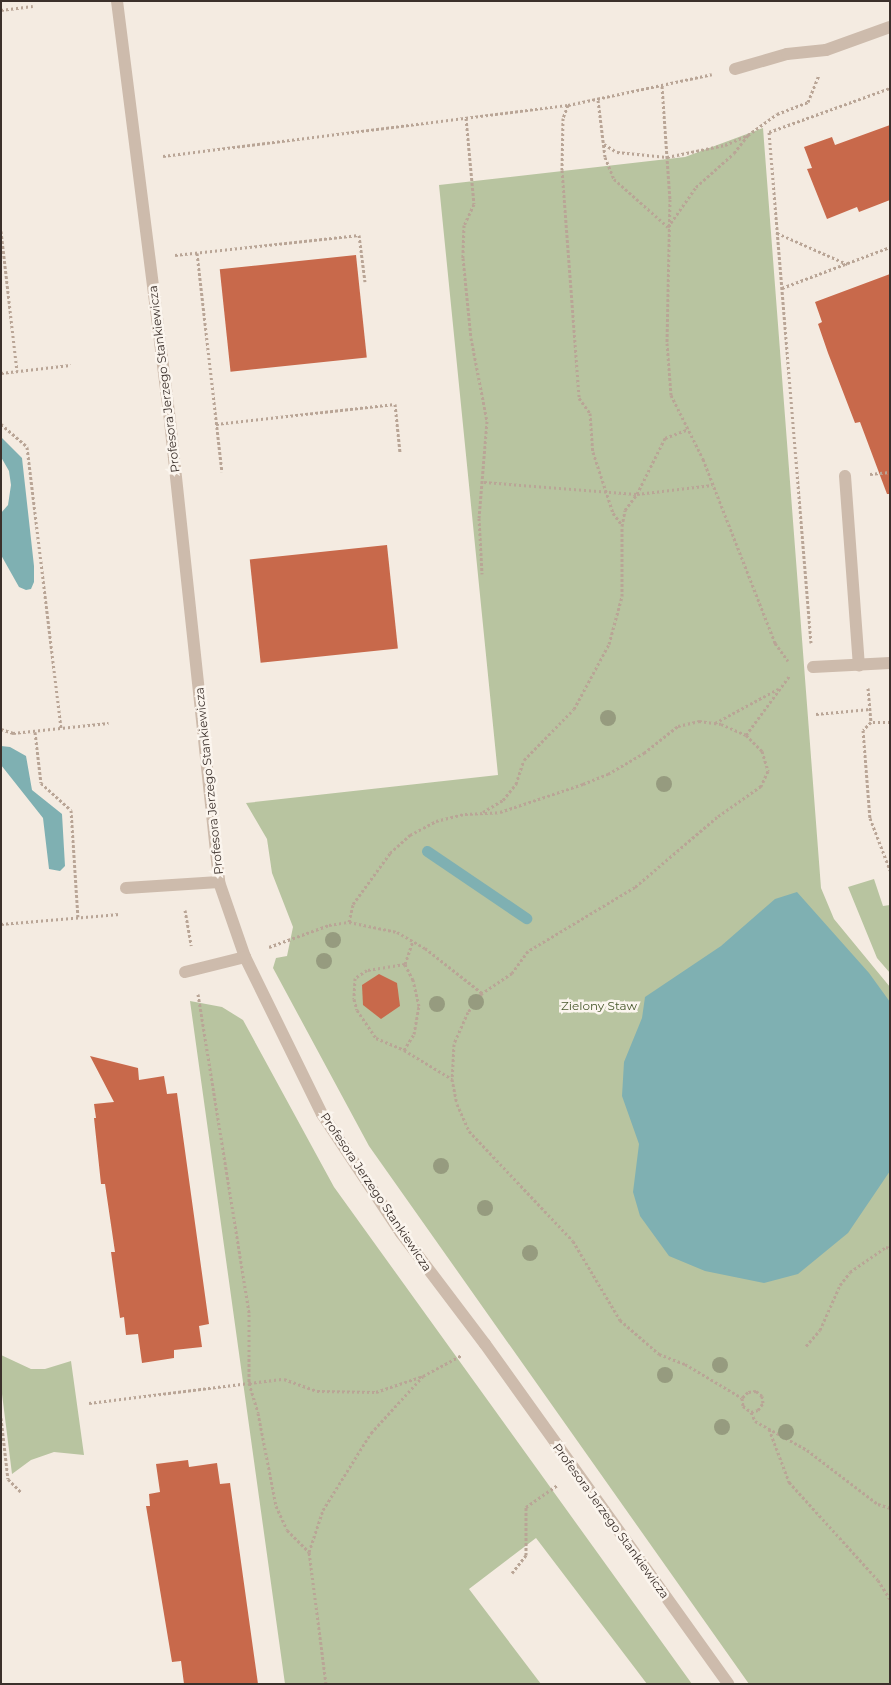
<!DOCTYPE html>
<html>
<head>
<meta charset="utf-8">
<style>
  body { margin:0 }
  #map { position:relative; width:891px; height:1685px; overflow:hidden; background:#f4ebe1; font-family:Montserrat,sans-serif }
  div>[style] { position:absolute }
  .green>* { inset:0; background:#b8c4a0 }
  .water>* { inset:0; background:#7fb0b2 }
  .stream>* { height:11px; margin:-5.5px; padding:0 5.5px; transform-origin:5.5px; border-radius:5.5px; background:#7fb0b2 }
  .building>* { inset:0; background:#c8694b; transform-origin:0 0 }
  .path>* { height:3px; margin-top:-1.5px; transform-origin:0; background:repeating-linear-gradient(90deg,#b9a596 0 2.5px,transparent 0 5px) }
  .lane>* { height:12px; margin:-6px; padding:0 6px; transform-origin:6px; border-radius:6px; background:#cdbbac }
  .street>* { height:12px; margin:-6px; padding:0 6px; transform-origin:6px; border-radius:6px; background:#cdbbac }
  .trees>* { width:16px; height:16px; margin:-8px; border-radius:50%; background:#969b7f }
  span { translate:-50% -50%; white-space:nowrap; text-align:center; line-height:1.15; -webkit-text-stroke:5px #fbf5ee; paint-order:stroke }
  .street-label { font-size:12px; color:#3b302b }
  .park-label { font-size:12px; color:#4a5a2e }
  .frame { position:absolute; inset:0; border:2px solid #3b302b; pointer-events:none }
</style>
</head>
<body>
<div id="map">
  <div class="green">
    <div style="clip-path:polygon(763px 128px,821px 888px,834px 919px,890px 987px,890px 1684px,749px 1684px,369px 1146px,273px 968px,276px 958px,287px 956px,293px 927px,272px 873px,267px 839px,246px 803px,498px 775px,439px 185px,685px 157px)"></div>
    <div style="clip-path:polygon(874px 879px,883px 906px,890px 905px,890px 973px,877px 958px,848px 887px)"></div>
    <div style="clip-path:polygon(190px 1001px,222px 1007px,243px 1020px,334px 1187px,692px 1684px,647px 1684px,536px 1538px,469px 1589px,541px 1684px,285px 1684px)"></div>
    <div style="clip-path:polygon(1px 1355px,31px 1369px,45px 1369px,71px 1361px,84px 1455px,54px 1452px,31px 1460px,12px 1474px,1px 1386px)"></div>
  </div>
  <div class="water">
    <div style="clip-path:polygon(1px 437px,22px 458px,34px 566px,34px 582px,31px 589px,26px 590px,19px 587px,1px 555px,1px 513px,8px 505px,11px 485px,9px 471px,1px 457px)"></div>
    <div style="clip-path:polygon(1px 746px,10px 747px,26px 756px,32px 790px,62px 814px,65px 866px,60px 871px,49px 869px,43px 818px,1px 765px)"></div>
    <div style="clip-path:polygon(797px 892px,869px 973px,890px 1002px,890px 1171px,848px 1233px,798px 1274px,764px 1283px,705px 1271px,669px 1256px,640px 1216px,633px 1192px,639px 1144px,622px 1096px,624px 1062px,642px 1018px,645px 997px,721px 946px,775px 899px)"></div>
  </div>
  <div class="stream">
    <div style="left:427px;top:851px;width:120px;rotate:34.1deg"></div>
  </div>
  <div class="building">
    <div style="clip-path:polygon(890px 125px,890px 200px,859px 212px,857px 207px,827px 219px,807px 169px,812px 168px,804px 147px,832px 137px,835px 145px)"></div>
    <div style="left:356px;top:255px;width:103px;height:137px;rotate:84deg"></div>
    <div style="clip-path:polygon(890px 274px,890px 494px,887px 494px,860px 422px,855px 423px,828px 353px,818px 324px,822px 322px,815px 302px)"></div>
    <div style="left:387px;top:545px;width:104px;height:138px;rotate:84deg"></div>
    <div style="clip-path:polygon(379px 974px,397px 983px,400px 1006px,381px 1019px,363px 1005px,362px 985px)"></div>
    <div style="clip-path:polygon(90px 1056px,138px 1068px,139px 1080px,164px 1076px,167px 1094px,177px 1093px,209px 1324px,199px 1326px,202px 1347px,174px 1350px,174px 1358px,142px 1363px,138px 1334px,126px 1335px,124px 1317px,120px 1318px,111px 1252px,115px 1252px,105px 1184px,101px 1184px,94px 1118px,96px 1118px,94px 1104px,114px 1102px)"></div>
    <div style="clip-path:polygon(188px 1460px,189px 1467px,217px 1463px,220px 1484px,230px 1483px,258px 1684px,184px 1684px,181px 1661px,172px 1662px,146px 1506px,150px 1506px,149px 1494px,160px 1492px,156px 1464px)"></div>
  </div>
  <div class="path">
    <div style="left:1px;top:10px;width:32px;rotate:-7deg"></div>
    <div style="left:662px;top:86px;width:113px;rotate:86deg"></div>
    <div style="left:670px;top:199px;width:144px;rotate:91.2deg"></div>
    <div style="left:667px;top:343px;width:52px;rotate:85.6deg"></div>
    <div style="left:671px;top:395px;width:72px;rotate:63.4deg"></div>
    <div style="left:703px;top:459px;width:198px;rotate:68.6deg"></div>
    <div style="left:775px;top:643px;width:22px;rotate:54deg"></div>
    <div style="left:598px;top:100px;width:57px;rotate:83deg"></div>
    <div style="left:605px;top:157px;width:24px;rotate:68deg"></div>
    <div style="left:614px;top:179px;width:72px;rotate:41.6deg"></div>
    <div style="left:668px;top:227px;width:49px;rotate:-55deg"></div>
    <div style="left:696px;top:187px;width:51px;rotate:-41.8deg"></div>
    <div style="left:734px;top:153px;width:23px;rotate:-52deg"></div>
    <div style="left:568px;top:105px;width:14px;rotate:111deg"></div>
    <div style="left:563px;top:118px;width:52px;rotate:91.1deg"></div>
    <div style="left:562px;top:170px;width:229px;rotate:85.7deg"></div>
    <div style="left:579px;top:398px;width:19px;rotate:54deg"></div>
    <div style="left:590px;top:413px;width:39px;rotate:86deg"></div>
    <div style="left:593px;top:452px;width:64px;rotate:71.8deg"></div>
    <div style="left:613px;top:513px;width:15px;rotate:53deg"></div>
    <div style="left:466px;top:118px;width:86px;rotate:84.7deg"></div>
    <div style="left:474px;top:204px;width:23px;rotate:115deg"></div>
    <div style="left:464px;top:225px;width:33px;rotate:92deg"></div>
    <div style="left:463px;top:258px;width:80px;rotate:84.3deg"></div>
    <div style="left:471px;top:338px;width:85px;rotate:79.1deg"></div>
    <div style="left:487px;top:421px;width:97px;rotate:94.7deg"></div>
    <div style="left:479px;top:518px;width:56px;rotate:86.9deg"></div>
    <div style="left:604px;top:144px;width:15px;rotate:32deg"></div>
    <div style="left:617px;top:152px;width:50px;rotate:5.7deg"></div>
    <div style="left:667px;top:157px;width:59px;rotate:-11.7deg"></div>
    <div style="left:725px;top:145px;width:25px;rotate:-23deg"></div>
    <div style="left:748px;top:135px;width:36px;rotate:-36deg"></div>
    <div style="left:777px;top:114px;width:33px;rotate:-21deg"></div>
    <div style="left:808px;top:102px;width:29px;rotate:-68deg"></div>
    <div style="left:163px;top:156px;width:408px;rotate:-7.2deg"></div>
    <div style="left:568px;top:105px;width:147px;rotate:-12.1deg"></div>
    <div style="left:1px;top:231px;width:141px;rotate:83.5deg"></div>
    <div style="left:777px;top:233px;width:77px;rotate:23.9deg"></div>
    <div style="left:197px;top:253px;width:220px;rotate:83.5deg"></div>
    <div style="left:175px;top:255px;width:185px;rotate:-6.2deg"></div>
    <div style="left:359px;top:235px;width:47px;rotate:82.7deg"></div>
    <div style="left:782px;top:288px;width:116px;rotate:-20.8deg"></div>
    <div style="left:1px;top:373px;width:70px;rotate:-6.5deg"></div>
    <div style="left:1px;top:424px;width:35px;rotate:41deg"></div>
    <div style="left:27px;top:447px;width:284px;rotate:83.1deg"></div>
    <div style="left:216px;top:424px;width:180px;rotate:-6.4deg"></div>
    <div style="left:395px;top:404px;width:48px;rotate:84.1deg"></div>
    <div style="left:870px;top:474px;width:20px;rotate:-6deg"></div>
    <div style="left:484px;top:482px;width:153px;rotate:4.5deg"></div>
    <div style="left:637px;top:494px;width:76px;rotate:-6.8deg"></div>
    <div style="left:811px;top:643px;width:513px;rotate:-94.7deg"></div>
    <div style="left:769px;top:132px;width:129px;rotate:-20deg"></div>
    <div style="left:868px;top:688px;width:34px;rotate:85deg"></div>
    <div style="left:816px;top:714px;width:54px;rotate:-5.3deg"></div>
    <div style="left:890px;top:722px;width:19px;rotate:180deg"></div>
    <div style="left:871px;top:722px;width:11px;rotate:135deg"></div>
    <div style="left:863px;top:730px;width:88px;rotate:85.5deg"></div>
    <div style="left:870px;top:818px;width:56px;rotate:69deg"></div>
    <div style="left:715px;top:723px;width:72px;rotate:-28.4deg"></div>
    <div style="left:1px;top:729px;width:13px;rotate:18deg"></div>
    <div style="left:13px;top:733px;width:96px;rotate:-6deg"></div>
    <div style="left:35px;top:732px;width:51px;rotate:83.3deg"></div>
    <div style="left:41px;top:783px;width:40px;rotate:42deg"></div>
    <div style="left:71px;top:810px;width:107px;rotate:86.3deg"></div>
    <div style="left:746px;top:735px;width:74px;rotate:-53.7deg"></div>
    <div style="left:483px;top:812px;width:23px;rotate:-31deg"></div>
    <div style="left:503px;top:800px;width:21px;rotate:-51deg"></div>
    <div style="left:516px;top:784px;width:25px;rotate:-72deg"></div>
    <div style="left:524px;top:760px;width:71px;rotate:-45.6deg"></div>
    <div style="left:574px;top:709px;width:74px;rotate:-61.7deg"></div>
    <div style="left:609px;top:644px;width:50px;rotate:-74.8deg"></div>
    <div style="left:622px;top:596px;width:70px;rotate:-90deg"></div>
    <div style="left:622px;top:526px;width:16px;rotate:-79deg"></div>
    <div style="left:625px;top:510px;width:20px;rotate:-53deg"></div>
    <div style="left:637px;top:494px;width:63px;rotate:-63.4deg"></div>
    <div style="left:665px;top:438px;width:25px;rotate:-21deg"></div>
    <div style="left:185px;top:910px;width:36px;rotate:80deg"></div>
    <div style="left:349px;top:922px;width:18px;rotate:-77deg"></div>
    <div style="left:353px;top:904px;width:63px;rotate:-54deg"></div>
    <div style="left:390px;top:853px;width:27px;rotate:-42deg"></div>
    <div style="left:410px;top:835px;width:30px;rotate:-28deg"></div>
    <div style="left:436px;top:821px;width:30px;rotate:-14deg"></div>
    <div style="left:465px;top:814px;width:35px;rotate:-3deg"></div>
    <div style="left:500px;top:812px;width:88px;rotate:-18.6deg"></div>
    <div style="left:583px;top:784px;width:27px;rotate:-22deg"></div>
    <div style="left:608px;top:774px;width:42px;rotate:-30.3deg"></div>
    <div style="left:644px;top:753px;width:43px;rotate:-38.5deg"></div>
    <div style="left:678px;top:726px;width:22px;rotate:-13deg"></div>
    <div style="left:699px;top:721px;width:22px;rotate:8deg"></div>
    <div style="left:721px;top:724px;width:27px;rotate:24deg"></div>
    <div style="left:746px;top:735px;width:23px;rotate:45deg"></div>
    <div style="left:762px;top:751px;width:21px;rotate:73deg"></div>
    <div style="left:768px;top:771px;width:17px;rotate:115deg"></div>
    <div style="left:761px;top:786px;width:54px;rotate:144.8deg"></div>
    <div style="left:717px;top:817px;width:108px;rotate:139.5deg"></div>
    <div style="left:635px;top:887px;width:125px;rotate:149.1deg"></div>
    <div style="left:528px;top:951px;width:27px;rotate:126deg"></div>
    <div style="left:512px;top:973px;width:36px;rotate:146deg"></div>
    <div style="left:482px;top:993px;width:24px;rotate:126deg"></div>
    <div style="left:468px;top:1012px;width:35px;rotate:114deg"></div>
    <div style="left:454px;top:1044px;width:35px;rotate:93deg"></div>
    <div style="left:452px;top:1079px;width:25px;rotate:79deg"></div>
    <div style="left:457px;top:1104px;width:30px;rotate:66deg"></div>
    <div style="left:469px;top:1131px;width:151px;rotate:46.6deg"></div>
    <div style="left:573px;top:1241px;width:92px;rotate:59.3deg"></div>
    <div style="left:620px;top:1320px;width:52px;rotate:41.1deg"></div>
    <div style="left:659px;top:1354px;width:28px;rotate:21deg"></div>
    <div style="left:685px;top:1364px;width:66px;rotate:30.8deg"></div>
    <div style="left:1px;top:924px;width:119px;rotate:-4.8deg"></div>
    <div style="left:269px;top:947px;width:64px;rotate:-20.1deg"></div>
    <div style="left:329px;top:925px;width:20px;rotate:-9deg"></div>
    <div style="left:349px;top:922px;width:49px;rotate:11.8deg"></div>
    <div style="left:397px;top:932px;width:32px;rotate:30deg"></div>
    <div style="left:425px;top:948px;width:73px;rotate:38.3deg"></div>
    <div style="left:405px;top:964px;width:24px;rotate:-71deg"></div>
    <div style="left:198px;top:994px;width:324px;rotate:80.9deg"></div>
    <div style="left:249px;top:1314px;width:69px;rotate:90deg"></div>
    <div style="left:249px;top:1383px;width:35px;rotate:-7deg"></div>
    <div style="left:284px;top:1379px;width:35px;rotate:20deg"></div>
    <div style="left:317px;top:1391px;width:59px;rotate:1deg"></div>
    <div style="left:376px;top:1392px;width:50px;rotate:-18.8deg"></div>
    <div style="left:404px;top:1050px;width:19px;rotate:-58deg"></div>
    <div style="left:414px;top:1034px;width:28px;rotate:-80deg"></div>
    <div style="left:419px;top:1006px;width:27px;rotate:-103deg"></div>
    <div style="left:413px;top:980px;width:18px;rotate:-117deg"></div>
    <div style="left:405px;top:964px;width:38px;rotate:171deg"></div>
    <div style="left:367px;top:970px;width:14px;rotate:146deg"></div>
    <div style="left:355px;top:978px;width:21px;rotate:93deg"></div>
    <div style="left:354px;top:999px;width:11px;rotate:75deg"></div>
    <div style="left:357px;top:1010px;width:34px;rotate:56deg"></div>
    <div style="left:376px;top:1038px;width:30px;rotate:23deg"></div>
    <div style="left:404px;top:1050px;width:56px;rotate:31.1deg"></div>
    <div style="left:806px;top:1346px;width:21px;rotate:-49deg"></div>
    <div style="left:820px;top:1330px;width:49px;rotate:-66deg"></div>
    <div style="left:840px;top:1285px;width:16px;rotate:-52deg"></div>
    <div style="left:850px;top:1272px;width:44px;rotate:-34.8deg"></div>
    <div style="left:886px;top:1247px;width:4px;rotate:14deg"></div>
    <div style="left:89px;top:1403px;width:161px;rotate:-7.1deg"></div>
    <div style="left:249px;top:1383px;width:31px;rotate:73deg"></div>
    <div style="left:258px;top:1413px;width:95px;rotate:79deg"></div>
    <div style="left:276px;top:1506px;width:26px;rotate:65deg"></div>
    <div style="left:287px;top:1530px;width:31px;rotate:45deg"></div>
    <div style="left:751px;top:1412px;width:7px;rotate:-16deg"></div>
    <div style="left:758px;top:1410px;width:9px;rotate:-54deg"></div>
    <div style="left:763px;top:1403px;width:7px;rotate:-98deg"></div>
    <div style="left:762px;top:1396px;width:8px;rotate:-140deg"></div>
    <div style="left:756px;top:1391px;width:8px;rotate:173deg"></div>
    <div style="left:748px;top:1392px;width:8px;rotate:135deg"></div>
    <div style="left:742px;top:1398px;width:8px;rotate:83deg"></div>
    <div style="left:743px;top:1406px;width:10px;rotate:37deg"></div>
    <div style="left:751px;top:1412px;width:10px;rotate:66deg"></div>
    <div style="left:755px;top:1421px;width:60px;rotate:29.1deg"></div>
    <div style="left:807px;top:1450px;width:89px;rotate:37.3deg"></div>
    <div style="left:878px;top:1504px;width:13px;rotate:18deg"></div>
    <div style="left:1px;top:1418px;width:61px;rotate:83.5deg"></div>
    <div style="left:8px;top:1479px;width:18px;rotate:45deg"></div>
    <div style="left:769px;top:1429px;width:57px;rotate:69.3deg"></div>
    <div style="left:789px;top:1482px;width:132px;rotate:47.8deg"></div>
    <div style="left:878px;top:1580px;width:22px;rotate:58deg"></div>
    <div style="left:512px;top:1573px;width:23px;rotate:-52deg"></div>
    <div style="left:526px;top:1555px;width:48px;rotate:-90deg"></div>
    <div style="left:526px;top:1507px;width:38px;rotate:-35deg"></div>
    <div style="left:326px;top:1684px;width:133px;rotate:-97.3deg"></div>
    <div style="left:309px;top:1552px;width:44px;rotate:-71.6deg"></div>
    <div style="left:323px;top:1510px;width:91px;rotate:-58.1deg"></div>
    <div style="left:371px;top:1433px;width:77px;rotate:-47.6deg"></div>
    <div style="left:423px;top:1376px;width:44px;rotate:-28.3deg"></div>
  </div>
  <div class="lane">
    <div style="left:735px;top:69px;width:54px;rotate:-16.1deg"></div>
    <div style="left:787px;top:54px;width:39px;rotate:-6deg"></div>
    <div style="left:826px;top:50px;width:68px;rotate:-19.8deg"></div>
    <div style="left:845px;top:476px;width:190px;rotate:85.8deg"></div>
    <div style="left:813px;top:667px;width:77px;rotate:-3deg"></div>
  </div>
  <div class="street">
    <div style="left:117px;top:1px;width:423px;rotate:82.8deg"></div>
    <div style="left:170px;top:421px;width:464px;rotate:83.9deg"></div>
    <div style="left:219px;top:882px;width:79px;rotate:70.9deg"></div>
    <div style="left:245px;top:957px;width:175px;rotate:63.9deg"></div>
    <div style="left:322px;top:1114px;width:143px;rotate:56.4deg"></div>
    <div style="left:401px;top:1233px;width:139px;rotate:52.9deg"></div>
    <div style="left:485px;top:1344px;width:418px;rotate:54.4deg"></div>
    <div style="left:126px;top:888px;width:93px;rotate:-3.7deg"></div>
    <div style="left:185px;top:972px;width:62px;rotate:-14deg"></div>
  </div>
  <div class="trees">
    <div style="left:608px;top:718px"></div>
    <div style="left:664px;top:784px"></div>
    <div style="left:333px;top:940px"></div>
    <div style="left:324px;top:961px"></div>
    <div style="left:476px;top:1002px"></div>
    <div style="left:437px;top:1004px"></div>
    <div style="left:441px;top:1166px"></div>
    <div style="left:485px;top:1208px"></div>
    <div style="left:530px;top:1253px"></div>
    <div style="left:720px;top:1365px"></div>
    <div style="left:665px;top:1375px"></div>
    <div style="left:722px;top:1427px"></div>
    <div style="left:786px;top:1432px"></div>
  </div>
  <div class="street-label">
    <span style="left:164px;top:379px;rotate:-97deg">Profesora Jerzego Stankiewicza</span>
    <span style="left:209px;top:781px;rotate:-96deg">Profesora Jerzego Stankiewicza</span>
    <span style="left:376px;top:1192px;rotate:56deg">Profesora Jerzego Stankiewicza</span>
    <span style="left:611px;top:1521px;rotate:54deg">Profesora Jerzego Stankiewicza</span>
  </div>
  <div class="park-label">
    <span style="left:599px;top:1006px">Zielony Staw</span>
  </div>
  <div class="frame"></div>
</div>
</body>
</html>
